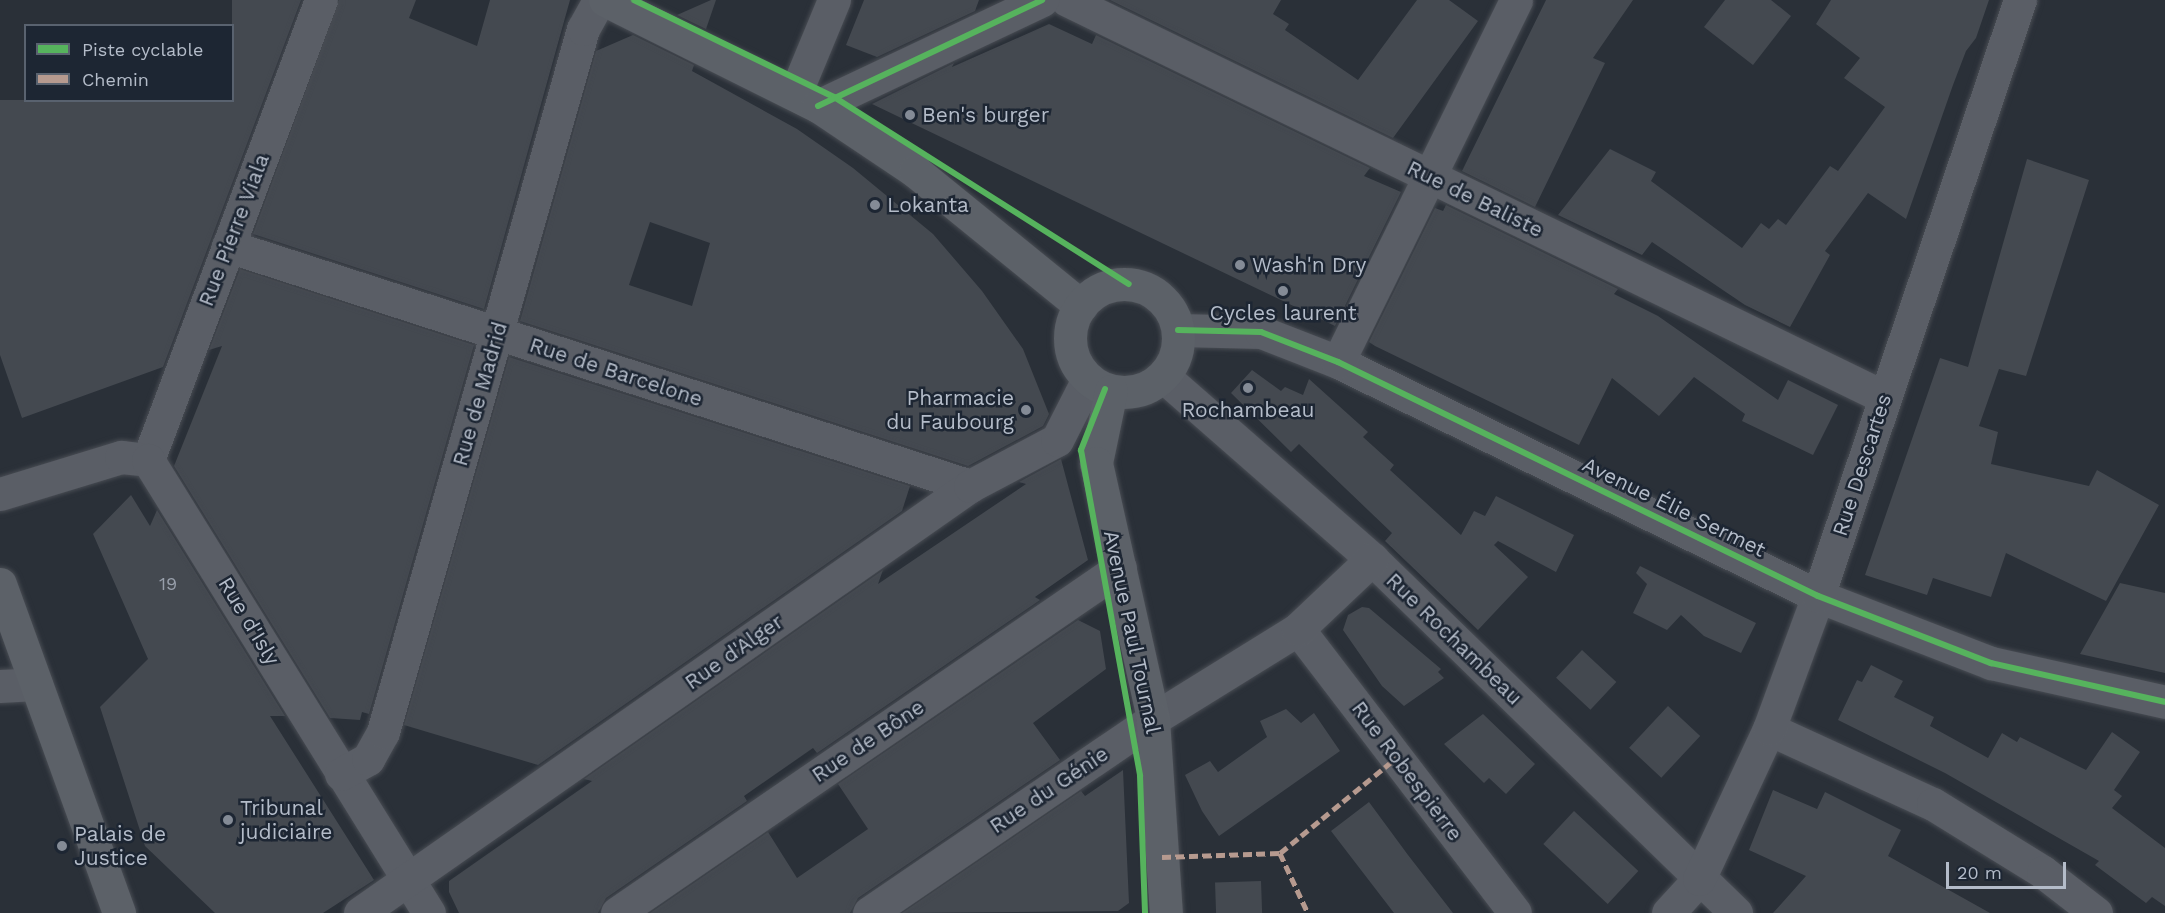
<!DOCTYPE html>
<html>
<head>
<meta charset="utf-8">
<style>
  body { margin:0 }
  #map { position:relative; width:2165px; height:913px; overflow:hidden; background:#2a3038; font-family:"Work Sans",sans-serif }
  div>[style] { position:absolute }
  .building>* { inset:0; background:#444950; transform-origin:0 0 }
  .roads { filter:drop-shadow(0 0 2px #484c53) drop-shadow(0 0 2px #484c53) }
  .minor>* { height:33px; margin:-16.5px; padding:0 16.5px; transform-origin:16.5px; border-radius:16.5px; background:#5a5e66 }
  .major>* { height:33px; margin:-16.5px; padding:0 16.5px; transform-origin:16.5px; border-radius:16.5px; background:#5c6168 }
  .major>.ring { margin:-16.5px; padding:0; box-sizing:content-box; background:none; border:33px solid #5c6168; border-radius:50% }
  .quiet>* { height:4.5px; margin-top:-2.25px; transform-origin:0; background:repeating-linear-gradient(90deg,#b69a8f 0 9px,transparent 0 13.5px) }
  .cycleway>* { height:6px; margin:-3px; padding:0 3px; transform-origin:3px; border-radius:3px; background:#56b35d }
  .dots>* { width:16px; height:16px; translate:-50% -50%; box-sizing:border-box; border:3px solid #1d2633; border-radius:50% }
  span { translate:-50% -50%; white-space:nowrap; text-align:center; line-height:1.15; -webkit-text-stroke:5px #1d2633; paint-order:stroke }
  .number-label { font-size:18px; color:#989fab }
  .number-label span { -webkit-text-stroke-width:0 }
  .poi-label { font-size:21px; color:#b4bcc9 }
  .left { translate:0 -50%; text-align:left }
  .right { translate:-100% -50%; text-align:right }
  .street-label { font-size:21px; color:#b4bcc9 }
  .legend { position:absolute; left:24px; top:24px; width:210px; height:78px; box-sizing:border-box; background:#1d2633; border:2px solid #59626f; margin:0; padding:8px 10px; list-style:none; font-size:18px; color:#b4bcc9 }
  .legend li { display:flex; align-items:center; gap:12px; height:30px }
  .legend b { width:30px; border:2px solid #59626f }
  .scale { position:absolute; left:1946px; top:862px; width:120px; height:27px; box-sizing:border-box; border:3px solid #b4bcc9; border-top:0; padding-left:8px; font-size:18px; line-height:21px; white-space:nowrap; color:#b4bcc9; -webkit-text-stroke:4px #1d2633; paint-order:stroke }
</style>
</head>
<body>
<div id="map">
  <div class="building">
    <div style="clip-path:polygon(232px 0,301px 0,163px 367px,22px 418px,0 355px,0 100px,232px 100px)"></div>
    <div style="clip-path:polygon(339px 0,416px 0,409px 18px,477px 46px,490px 0,570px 0,484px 309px,253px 234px)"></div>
    <div style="clip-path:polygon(711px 0,716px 0,706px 29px,677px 15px)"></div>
    <div style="clip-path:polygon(864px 0,979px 0,975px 11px,877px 57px,846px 45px)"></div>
    <div style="clip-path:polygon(1110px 0,1281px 0,1273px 14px,1289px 24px,1285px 30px,1358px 80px,1417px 0,1449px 0,1478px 21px,1393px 138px)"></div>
    <div style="clip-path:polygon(1546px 0,1633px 0,1593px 58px,1605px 63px,1535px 207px,1462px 171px)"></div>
    <div style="clip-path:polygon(1725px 0,1771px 0,1791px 16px,1753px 65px,1704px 27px)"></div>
    <div style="clip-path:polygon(1831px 0,1989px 0,1976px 38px,1966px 51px,1953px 85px,1906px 219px,1868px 193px,1825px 251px,1830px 255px,1790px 327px,1745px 305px,1652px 242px,1642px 255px,1558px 215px,1610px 149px,1656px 172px,1651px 181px,1742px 248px,1761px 223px,1769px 229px,1778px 219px,1786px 225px,1830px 166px,1838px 171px,1885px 107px,1844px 78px,1860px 58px,1816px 24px)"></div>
    <div style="clip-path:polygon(1049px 24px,1092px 44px,1096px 35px,1370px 168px,1364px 176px,1401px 192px,1335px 326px,872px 104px,954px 63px,952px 67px)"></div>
    <div style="clip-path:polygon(evenodd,633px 35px,694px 65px,692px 71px,797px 129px,853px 168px,933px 234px,982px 291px,1023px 349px,1049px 414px,1043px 426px,968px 466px,520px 321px,596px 51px,633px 35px,650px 222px,710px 243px,692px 306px,629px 285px,650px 222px)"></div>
    <div style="clip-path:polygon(2027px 159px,2089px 180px,2026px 376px,1999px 369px,1979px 426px,1998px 432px,1991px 464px,2089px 486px,2097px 470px,2159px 505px,2106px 601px,2006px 553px,1991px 597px,1933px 578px,1927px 595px,1865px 575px,1940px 358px,1968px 367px)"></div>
    <div style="clip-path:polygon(1446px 205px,1618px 289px,1614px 294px,1658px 316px,1778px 400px,1788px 380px,1838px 405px,1813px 455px,1742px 421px,1745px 414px,1694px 377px,1659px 416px,1612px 378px,1579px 445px,1375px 346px,1369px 342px,1435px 208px,1443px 211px)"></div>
    <div style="clip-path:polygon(240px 269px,474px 345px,369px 714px,362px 712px,360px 720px,330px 718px,174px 466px,222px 346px,209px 350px)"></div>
    <div style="clip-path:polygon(509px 357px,910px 486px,902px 511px,538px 765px,404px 725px)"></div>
    <div style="clip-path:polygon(1252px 370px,1281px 391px,1285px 387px,1303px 395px,1309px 379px,1368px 432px,1363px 437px,1394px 465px,1390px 470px,1461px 535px,1474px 511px,1485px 516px,1496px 496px,1574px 535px,1556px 572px,1498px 541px,1494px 545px,1528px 577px,1478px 630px,1385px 541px,1392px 533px,1299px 444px,1291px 452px,1231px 393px)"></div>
    <div style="clip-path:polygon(1061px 459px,1088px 560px,1035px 597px,1040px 600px,817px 753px,813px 748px,744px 796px,747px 801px,606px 898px,598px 913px,459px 913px,449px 892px,449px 881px,592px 781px,584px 779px,883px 570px,878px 584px,1026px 484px,1019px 482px)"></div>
    <div style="clip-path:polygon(131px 495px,150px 526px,157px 510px,285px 716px,270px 716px,374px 880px,323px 913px,215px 913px,145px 846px,100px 707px,148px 659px,93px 534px)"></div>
    <div style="clip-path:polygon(1640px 566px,1756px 623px,1741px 653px,1704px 636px,1681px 615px,1667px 630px,1633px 613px,1647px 584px,1636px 573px)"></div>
    <div style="clip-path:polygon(2120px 583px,2165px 593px,2165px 673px,2080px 654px)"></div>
    <div style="clip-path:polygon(1362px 607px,1369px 608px,1441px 669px,1438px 672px,1444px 678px,1404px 706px,1382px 686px,1343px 630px,1348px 615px)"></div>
    <div style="clip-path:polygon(1078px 620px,1100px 631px,1106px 669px,1033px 723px,1060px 760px,858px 898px,850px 913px,650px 913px,768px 832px,797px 878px,868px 829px,838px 784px)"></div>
    <div style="left:1582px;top:650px;width:47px;height:38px;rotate:43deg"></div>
    <div style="clip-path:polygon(1871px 665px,1903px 681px,1894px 697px,1934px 717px,1930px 726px,1988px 758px,2002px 733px,2017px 742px,2020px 737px,2086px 770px,2112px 732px,2140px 752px,2114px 790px,2122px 796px,2112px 808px,2165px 848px,2165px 906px,2152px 897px,2146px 903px,2095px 865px,2099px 861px,1945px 773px,1838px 720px,1857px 680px,1862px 682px)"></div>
    <div style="left:1668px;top:706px;width:44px;height:57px;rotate:43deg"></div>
    <div style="clip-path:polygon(1286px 709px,1301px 723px,1314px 713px,1340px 751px,1219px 836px,1202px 811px,1185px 775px,1210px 761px,1218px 772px,1267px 737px,1260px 721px)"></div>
    <div style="clip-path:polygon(1483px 714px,1535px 764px,1506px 794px,1489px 778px,1484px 783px,1444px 744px)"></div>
    <div style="clip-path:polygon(1123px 770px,1129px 903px,1118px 911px,902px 913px,1081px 791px,1085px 796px)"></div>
    <div style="clip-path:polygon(1773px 790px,1817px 809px,1825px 792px,1901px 830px,1888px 856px,1990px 913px,1773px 913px,1806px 876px,1749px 850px)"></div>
    <div style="clip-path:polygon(1369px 802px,1408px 855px,1453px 913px,1394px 913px,1331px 831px)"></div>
    <div style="left:1574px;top:811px;width:88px;height:45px;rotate:43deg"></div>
    <div style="left:1261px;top:881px;width:32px;height:46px;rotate:88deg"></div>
  </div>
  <div class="roads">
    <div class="minor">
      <div style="left:1067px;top:0;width:908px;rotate:25.92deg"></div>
      <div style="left:795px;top:94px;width:102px;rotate:-67.5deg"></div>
      <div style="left:818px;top:106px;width:248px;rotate:-25.3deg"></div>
      <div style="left:228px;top:246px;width:780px;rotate:17.92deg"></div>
      <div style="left:1178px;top:330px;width:83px;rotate:1.4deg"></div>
      <div style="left:1261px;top:332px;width:83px;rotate:21.3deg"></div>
      <div style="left:1338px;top:362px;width:534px;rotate:25.99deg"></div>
      <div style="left:1818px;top:596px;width:186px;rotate:21.2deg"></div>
      <div style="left:1991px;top:663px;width:178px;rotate:12.6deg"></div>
      <div style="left:1338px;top:362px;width:403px;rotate:-63.8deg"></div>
      <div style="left:1163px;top:376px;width:278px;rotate:41.2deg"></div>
      <div style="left:1372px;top:559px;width:508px;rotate:44.2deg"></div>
      <div style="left:148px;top:460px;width:491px;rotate:-69.4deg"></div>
      <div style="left:0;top:494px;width:127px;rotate:-17deg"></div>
      <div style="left:121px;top:457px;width:27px;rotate:6deg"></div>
      <div style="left:148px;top:460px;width:533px;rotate:58.19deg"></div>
      <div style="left:1298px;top:629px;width:357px;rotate:52.6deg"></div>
      <div style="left:0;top:686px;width:36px;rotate:-3deg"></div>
      <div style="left:1769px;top:729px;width:180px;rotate:24.6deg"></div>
      <div style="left:1933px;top:804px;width:129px;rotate:31.7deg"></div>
      <div style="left:2043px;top:872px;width:67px;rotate:37.7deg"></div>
      <div style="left:341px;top:774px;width:31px;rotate:-29deg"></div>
      <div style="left:368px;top:759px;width:31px;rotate:-61deg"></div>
      <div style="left:383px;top:732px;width:731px;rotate:-74.12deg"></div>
      <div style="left:583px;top:29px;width:33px;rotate:-61deg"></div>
      <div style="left:360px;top:913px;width:745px;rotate:-34.99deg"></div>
      <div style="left:970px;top:486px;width:98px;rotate:-27.9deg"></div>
      <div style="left:1057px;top:440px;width:68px;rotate:-63.1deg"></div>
      <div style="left:617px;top:913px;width:610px;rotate:-34.45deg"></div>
      <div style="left:869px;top:913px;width:344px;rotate:-34.3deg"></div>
      <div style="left:1153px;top:719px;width:171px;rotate:-31.8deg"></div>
      <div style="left:1298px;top:629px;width:102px;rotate:-43.4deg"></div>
      <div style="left:1668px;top:913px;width:46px;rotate:-47.6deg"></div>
      <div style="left:1699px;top:879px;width:166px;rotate:-65deg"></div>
      <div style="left:1769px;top:729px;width:142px;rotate:-69.8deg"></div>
      <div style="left:1818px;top:596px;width:629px;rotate:-71.28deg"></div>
    </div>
    <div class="major">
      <div style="left:605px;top:0;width:238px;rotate:26.5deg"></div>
      <div style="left:818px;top:106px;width:117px;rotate:33.8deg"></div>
      <div style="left:915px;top:171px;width:214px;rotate:39.1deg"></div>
      <div class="ring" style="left:1070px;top:284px;width:75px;height:75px"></div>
      <div style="left:1111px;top:391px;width:74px;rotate:101.8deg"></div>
      <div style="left:1096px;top:463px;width:262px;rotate:77.4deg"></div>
      <div style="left:1153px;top:719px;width:194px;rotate:86.2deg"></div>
      <div style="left:0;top:584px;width:350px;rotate:70.1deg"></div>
    </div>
  </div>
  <div class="quiet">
    <div style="left:1280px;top:853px;width:66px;rotate:65deg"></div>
    <div style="left:1162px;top:857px;width:118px;rotate:-1.9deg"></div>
    <div style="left:1280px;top:853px;width:150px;rotate:-39.3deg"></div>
  </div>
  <div class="cycleway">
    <div style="left:634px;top:0;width:222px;rotate:25.9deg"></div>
    <div style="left:834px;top:97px;width:349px;rotate:32.4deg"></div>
    <div style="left:818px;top:106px;width:248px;rotate:-25.3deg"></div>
    <div style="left:1178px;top:330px;width:83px;rotate:1.4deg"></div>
    <div style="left:1261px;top:332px;width:83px;rotate:21.3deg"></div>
    <div style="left:1338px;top:362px;width:534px;rotate:25.99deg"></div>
    <div style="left:1818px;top:596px;width:186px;rotate:21.2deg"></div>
    <div style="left:1991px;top:663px;width:178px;rotate:12.6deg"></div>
    <div style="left:1105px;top:389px;width:66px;rotate:111.5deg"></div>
    <div style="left:1081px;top:450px;width:331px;rotate:79.7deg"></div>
    <div style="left:1140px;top:776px;width:137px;rotate:87.9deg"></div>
  </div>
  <div class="dots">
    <div style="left:910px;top:115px;background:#848b96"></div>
    <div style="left:875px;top:205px;background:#848b96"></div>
    <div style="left:1240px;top:265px;background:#848b96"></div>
    <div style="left:1283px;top:291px;background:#848b96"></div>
    <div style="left:1248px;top:388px;background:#848b96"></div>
    <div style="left:1026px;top:410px;background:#848b96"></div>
    <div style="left:228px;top:820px;background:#848b96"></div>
    <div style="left:62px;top:846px;background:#848b96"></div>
  </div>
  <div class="number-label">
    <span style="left:168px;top:584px">19</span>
  </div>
  <div class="poi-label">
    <span class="left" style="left:922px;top:115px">Ben's burger</span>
    <span class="left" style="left:887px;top:205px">Lokanta</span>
    <span class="left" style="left:1252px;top:265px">Wash'n Dry</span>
    <span style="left:1283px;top:313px">Cycles laurent</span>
    <span class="right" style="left:1014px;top:410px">Pharmacie<br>du Faubourg</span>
    <span style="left:1248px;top:410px">Rochambeau</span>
    <span class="left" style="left:240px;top:820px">Tribunal<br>judiciaire</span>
    <span class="left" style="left:74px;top:846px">Palais de<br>Justice</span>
  </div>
  <div class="street-label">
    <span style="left:1475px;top:199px;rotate:26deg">Rue de Baliste</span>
    <span style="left:234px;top:230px;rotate:-69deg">Rue Pierre Viala</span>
    <span style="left:616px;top:372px;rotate:18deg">Rue de Barcelone</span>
    <span style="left:480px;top:394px;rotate:-74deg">Rue de Madrid</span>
    <span style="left:1862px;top:465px;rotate:-72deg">Rue Descartes</span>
    <span style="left:1674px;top:507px;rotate:26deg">Avenue Élie Sermet</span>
    <span style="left:249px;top:621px;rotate:59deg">Rue d'Isly</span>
    <span style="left:1132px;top:632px;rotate:78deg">Avenue Paul Tournal</span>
    <span style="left:1454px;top:639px;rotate:44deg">Rue Rochambeau</span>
    <span style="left:734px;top:652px;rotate:-35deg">Rue d'Alger</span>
    <span style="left:868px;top:741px;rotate:-34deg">Rue de Bône</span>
    <span style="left:1407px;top:771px;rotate:53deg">Rue Robespierre</span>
    <span style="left:1049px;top:790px;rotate:-34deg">Rue du Génie</span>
  </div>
  <ul class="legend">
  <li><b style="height:8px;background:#56b35d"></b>Piste cyclable</li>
  <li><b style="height:8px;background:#b69a8f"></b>Chemin</li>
  </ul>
  <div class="scale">20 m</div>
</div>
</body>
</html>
